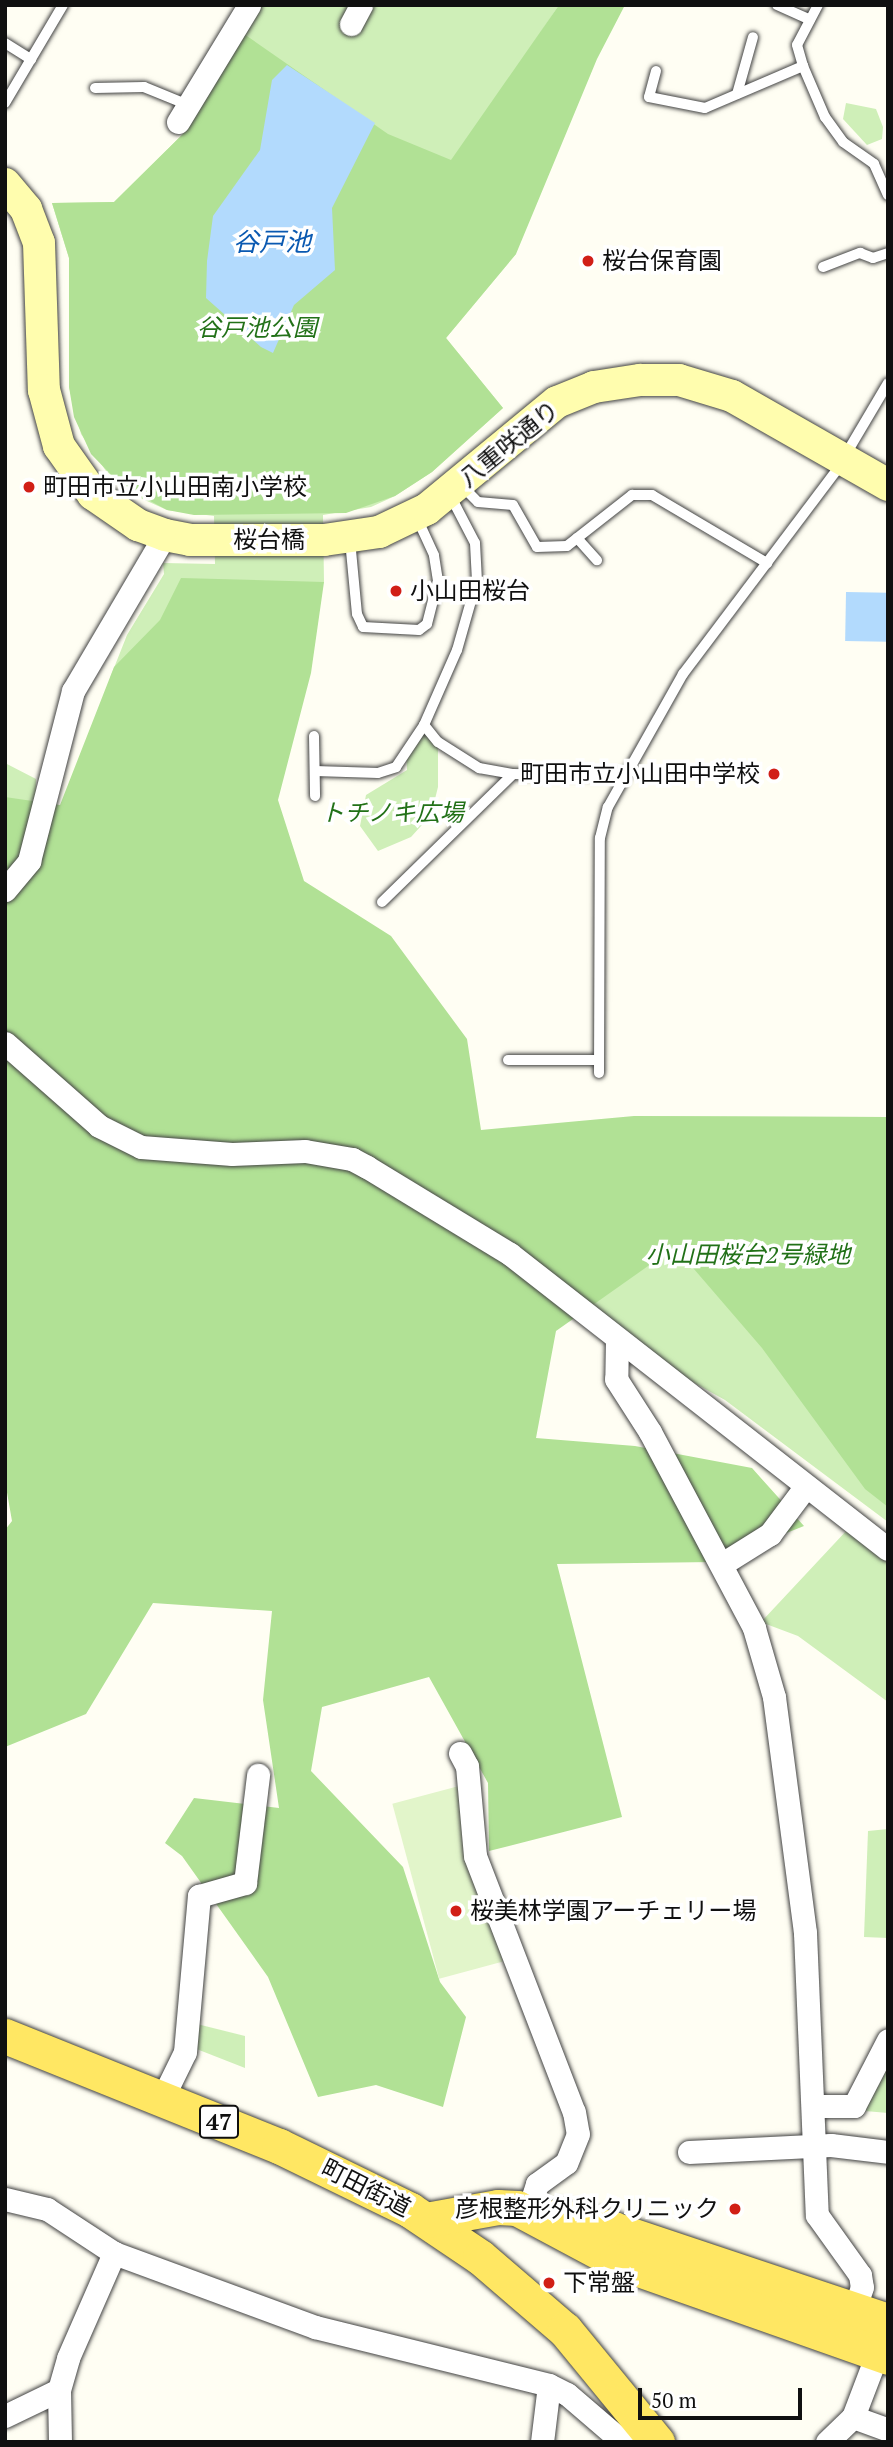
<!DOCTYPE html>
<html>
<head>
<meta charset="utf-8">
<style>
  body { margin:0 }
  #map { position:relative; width:893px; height:2447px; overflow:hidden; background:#fffef3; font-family:"PT Serif","Noto Sans JP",serif }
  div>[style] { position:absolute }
  .green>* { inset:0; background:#cfefb8 }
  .forest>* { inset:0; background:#b1e195 }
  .pitch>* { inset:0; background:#e2f5ca; transform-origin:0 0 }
  .water>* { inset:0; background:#b2dafd; transform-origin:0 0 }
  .roads { filter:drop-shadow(0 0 2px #434343) drop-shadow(0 0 2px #434343) }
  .lane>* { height:10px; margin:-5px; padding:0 5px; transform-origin:5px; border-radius:5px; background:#fff }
  .street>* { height:23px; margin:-11.5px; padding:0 11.5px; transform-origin:11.5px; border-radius:11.5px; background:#fff }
  .secondary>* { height:32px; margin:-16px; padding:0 16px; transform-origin:16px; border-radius:16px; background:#fffdae }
  .primary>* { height:35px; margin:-17.5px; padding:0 17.5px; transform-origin:17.5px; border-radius:17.5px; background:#ffe763 }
  .dots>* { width:19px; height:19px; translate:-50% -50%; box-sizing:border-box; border:4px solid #fff; border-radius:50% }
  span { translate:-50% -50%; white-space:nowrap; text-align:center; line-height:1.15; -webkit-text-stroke:7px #fff; paint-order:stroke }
  .shield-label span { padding:2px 5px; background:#fff; border:2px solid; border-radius:5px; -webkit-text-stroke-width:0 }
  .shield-label { font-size:23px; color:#101010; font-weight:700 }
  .poi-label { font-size:24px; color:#101010 }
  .left { translate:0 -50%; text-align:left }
  .right { translate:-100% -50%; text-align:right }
  .park-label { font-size:24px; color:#227118; font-style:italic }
  .street-label { font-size:24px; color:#101010 }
  .water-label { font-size:26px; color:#0a59b1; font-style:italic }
  .frame { position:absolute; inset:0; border:7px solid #101010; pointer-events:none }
  .scale { position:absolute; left:638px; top:2388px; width:164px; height:32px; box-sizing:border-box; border:4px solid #101010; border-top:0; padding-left:9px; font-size:21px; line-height:24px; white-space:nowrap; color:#101010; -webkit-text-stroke:5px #fff; paint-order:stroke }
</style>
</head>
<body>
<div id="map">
  <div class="green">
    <div style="clip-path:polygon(262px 5px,559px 5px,497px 97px,516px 254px,446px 338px,503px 408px,432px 472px,395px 496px,371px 507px,323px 515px,324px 582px,281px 652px,110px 678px,127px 635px,164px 574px,163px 563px,215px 564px,214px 516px,167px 510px,138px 497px,106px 471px,81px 434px,69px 387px,69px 258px,52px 203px,114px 202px,188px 129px)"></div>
    <div style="clip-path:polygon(846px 103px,876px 109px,883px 127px,882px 139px,867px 145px,843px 119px)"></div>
    <div style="clip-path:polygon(424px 725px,438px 742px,438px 787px,431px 815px,411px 837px,378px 851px,360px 826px,366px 795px,407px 770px,406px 748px)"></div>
    <div style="clip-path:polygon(5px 763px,36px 779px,35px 845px,5px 890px)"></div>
    <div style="clip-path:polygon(634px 1116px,888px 1117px,888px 1522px,725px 1400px,617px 1340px,510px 1254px)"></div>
    <div style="clip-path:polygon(848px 1529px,888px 1560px,888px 1702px,798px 1636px,761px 1622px)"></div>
    <div style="clip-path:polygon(888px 1829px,888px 1938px,864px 1937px,868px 1831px)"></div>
    <div style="clip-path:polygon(197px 2024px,245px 2036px,245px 2068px,194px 2048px)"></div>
    <div style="clip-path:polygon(888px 2067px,888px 2113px,865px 2111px)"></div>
  </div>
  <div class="forest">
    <div style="clip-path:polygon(559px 5px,625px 5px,597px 59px,516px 254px,446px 338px,503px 408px,432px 472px,395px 496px,346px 513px,194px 515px,167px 510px,122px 486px,91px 454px,74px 417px,69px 387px,69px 258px,52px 203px,114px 202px,188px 129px,244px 34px,388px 134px,451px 160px)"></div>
    <div style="clip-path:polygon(181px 578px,324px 582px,311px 673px,278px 800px,304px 881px,391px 936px,467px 1039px,481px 1130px,634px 1116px,888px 1117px,888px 1507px,865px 1489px,762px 1348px,675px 1247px,556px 1331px,536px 1438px,635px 1446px,752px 1468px,804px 1526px,714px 1562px,557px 1564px,622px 1817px,489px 1851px,488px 1783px,429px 1677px,322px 1707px,311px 1771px,403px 1867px,440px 1982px,466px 2017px,443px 2107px,376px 2085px,318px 2097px,268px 1977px,182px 1856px,165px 1843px,194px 1798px,279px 1808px,263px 1700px,272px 1611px,153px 1603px,86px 1714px,5px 1747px,5px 1530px,12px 1521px,5px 1481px,5px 797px,60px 805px,114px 667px,160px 620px)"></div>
  </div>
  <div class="pitch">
    <div style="left:459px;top:1786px;width:181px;height:69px;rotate:75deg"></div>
  </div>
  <div class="water">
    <div style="clip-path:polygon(287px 65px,375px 123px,332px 208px,335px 270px,294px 305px,273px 353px,261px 347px,206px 298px,207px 261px,213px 216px,260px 150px,272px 80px)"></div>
    <div style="left:846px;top:592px;width:42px;height:49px;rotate:1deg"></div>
  </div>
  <div class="roads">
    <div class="lane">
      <div style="left:777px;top:5px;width:36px;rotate:24deg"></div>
      <div style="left:818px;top:5px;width:45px;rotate:117.7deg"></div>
      <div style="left:797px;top:45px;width:22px;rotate:74deg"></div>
      <div style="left:803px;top:66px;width:56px;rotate:66.7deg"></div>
      <div style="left:825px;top:117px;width:31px;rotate:54deg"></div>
      <div style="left:843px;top:142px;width:38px;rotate:35deg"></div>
      <div style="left:874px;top:164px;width:34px;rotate:66deg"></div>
      <div style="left:5px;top:43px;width:31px;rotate:32deg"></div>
      <div style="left:656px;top:71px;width:27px;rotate:105deg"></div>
      <div style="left:649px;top:97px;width:57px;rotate:11.1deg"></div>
      <div style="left:705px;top:108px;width:107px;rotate:-23.2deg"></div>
      <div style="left:95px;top:88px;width:49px;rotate:-1.2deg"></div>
      <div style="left:144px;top:87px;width:48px;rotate:22.2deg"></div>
      <div style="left:737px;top:94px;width:59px;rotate:-74.3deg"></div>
      <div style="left:5px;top:103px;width:114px;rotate:-59.4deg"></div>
      <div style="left:823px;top:267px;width:40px;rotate:-21deg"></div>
      <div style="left:860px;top:253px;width:14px;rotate:21deg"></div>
      <div style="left:873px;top:258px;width:16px;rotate:-18deg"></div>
      <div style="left:460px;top:484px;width:25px;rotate:45deg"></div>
      <div style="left:478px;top:502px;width:35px;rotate:5deg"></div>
      <div style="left:513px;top:505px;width:48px;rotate:60.3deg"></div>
      <div style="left:537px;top:547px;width:30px;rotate:-2deg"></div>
      <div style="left:567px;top:546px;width:83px;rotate:-38.1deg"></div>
      <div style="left:632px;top:495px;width:20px"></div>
      <div style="left:652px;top:495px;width:134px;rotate:30.6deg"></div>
      <div style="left:450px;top:495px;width:54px;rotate:62.5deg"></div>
      <div style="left:475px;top:543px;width:37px;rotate:87deg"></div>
      <div style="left:477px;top:580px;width:73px;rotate:105.9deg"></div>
      <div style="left:457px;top:650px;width:82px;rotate:113.7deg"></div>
      <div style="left:424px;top:725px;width:22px;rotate:51deg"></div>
      <div style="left:438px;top:742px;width:49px;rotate:32.4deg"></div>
      <div style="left:479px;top:768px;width:35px;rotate:10deg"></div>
      <div style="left:513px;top:774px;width:113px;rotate:0.5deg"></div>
      <div style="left:577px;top:538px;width:30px;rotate:48deg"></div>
      <div style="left:350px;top:540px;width:74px;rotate:84.6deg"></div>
      <div style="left:357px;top:614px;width:14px;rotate:65deg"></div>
      <div style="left:363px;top:627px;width:56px;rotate:3.1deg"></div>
      <div style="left:419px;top:630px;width:10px;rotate:-37deg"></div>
      <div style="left:427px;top:624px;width:44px;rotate:-75.7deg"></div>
      <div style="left:438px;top:581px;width:26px;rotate:-99deg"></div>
      <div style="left:434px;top:555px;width:41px;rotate:-114.7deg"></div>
      <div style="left:314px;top:736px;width:60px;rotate:89deg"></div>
      <div style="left:315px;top:771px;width:63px;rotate:1.8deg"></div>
      <div style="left:378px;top:773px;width:19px;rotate:-18deg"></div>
      <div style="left:396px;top:767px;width:50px;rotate:-56.3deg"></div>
      <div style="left:382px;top:902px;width:183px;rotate:-44.3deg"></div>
      <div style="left:508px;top:1060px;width:91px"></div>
      <div style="left:599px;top:1073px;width:235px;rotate:-89.8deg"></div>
      <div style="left:600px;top:838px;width:32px;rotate:-76deg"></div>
      <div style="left:608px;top:807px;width:153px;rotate:-60.6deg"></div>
      <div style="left:683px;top:674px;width:254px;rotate:-53deg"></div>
      <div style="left:836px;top:471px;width:102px;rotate:-59.4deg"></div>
    </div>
    <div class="street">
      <div style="left:351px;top:24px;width:21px;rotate:-62deg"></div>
      <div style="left:178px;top:122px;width:137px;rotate:-58.7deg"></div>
      <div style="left:5px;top:890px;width:38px;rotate:-50deg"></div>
      <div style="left:29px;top:861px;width:176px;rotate:-75.5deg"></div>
      <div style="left:73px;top:691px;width:181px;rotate:-59.5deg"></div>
      <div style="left:5px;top:1043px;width:125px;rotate:41.4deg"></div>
      <div style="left:99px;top:1126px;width:47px;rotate:26.6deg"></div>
      <div style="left:141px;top:1147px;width:91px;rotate:4.4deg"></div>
      <div style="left:232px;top:1154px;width:73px;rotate:-2.4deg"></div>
      <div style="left:305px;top:1151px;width:48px;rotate:9.7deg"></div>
      <div style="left:352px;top:1159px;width:17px;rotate:28deg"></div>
      <div style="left:367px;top:1167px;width:167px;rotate:31.3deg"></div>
      <div style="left:510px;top:1254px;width:479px;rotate:38deg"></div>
      <div style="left:617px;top:1340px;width:39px;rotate:91deg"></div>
      <div style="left:616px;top:1379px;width:63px;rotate:57.3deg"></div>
      <div style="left:650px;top:1432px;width:222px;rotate:62deg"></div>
      <div style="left:754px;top:1628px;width:72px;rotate:73.8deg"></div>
      <div style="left:774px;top:1697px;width:238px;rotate:82.5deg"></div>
      <div style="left:805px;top:1933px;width:282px;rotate:87.6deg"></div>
      <div style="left:817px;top:2215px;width:74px;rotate:54.4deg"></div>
      <div style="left:860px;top:2275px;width:12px;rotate:81deg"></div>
      <div style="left:862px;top:2287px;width:24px;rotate:109deg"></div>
      <div style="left:722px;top:1564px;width:57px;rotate:-32deg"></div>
      <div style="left:770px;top:1534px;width:60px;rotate:-53.1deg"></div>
      <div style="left:460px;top:1753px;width:15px;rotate:62deg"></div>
      <div style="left:467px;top:1766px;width:90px;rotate:84.9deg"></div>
      <div style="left:475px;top:1856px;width:274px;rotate:68.9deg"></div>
      <div style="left:574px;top:2112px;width:22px;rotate:80deg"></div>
      <div style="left:578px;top:2134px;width:31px;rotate:112deg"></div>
      <div style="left:566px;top:2163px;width:36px;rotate:144deg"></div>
      <div style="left:537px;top:2184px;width:29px;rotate:108deg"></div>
      <div style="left:162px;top:2099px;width:52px;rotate:-63.9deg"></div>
      <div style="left:185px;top:2052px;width:157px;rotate:-84.9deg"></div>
      <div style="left:199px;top:1896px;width:48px;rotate:-15.8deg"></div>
      <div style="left:245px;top:1883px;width:109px;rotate:-83.1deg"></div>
      <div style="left:813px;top:2106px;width:41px"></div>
      <div style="left:854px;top:2106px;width:74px;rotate:-62.7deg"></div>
      <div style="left:689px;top:2152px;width:142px;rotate:-2.8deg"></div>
      <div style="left:831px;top:2145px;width:57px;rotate:7deg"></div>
      <div style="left:5px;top:2199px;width:43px;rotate:13.4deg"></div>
      <div style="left:47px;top:2209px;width:80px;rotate:33.3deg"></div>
      <div style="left:114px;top:2253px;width:214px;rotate:20.2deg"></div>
      <div style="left:315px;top:2327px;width:241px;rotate:13.9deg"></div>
      <div style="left:549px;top:2385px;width:20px;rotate:27deg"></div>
      <div style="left:567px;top:2394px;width:74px;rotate:40.6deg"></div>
      <div style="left:5px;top:2416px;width:60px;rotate:-25.7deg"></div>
      <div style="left:853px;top:2417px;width:67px;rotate:-69.1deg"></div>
      <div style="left:60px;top:2442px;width:52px;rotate:-91.1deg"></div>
      <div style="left:59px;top:2390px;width:33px;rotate:-74deg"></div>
      <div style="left:68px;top:2358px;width:115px;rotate:-66.3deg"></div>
      <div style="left:542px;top:2442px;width:57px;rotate:-83deg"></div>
      <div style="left:827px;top:2442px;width:36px;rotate:-44deg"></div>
      <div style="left:853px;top:2417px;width:37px;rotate:20deg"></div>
    </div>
    <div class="secondary">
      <div style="left:5px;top:184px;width:33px;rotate:50deg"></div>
      <div style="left:26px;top:209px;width:36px;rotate:69deg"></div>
      <div style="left:39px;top:243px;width:147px;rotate:88.1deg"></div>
      <div style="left:44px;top:390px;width:58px;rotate:75deg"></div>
      <div style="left:59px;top:446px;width:59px;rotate:54.7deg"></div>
      <div style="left:93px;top:494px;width:55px;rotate:34.6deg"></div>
      <div style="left:138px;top:525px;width:29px;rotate:20deg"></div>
      <div style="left:165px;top:535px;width:25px;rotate:11deg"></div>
      <div style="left:190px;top:540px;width:134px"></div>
      <div style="left:324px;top:540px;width:56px;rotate:-8.3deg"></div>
      <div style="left:379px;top:532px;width:53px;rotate:-25.6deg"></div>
      <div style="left:427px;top:509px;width:168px;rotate:-39.5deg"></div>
      <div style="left:557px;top:402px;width:40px;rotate:-22deg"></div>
      <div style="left:594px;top:387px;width:47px;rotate:-8.7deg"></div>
      <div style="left:640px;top:380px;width:39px"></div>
      <div style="left:679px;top:380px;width:55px;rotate:16.8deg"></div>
      <div style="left:732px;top:396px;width:180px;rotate:29.7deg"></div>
    </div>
    <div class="primary">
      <div style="left:5px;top:2036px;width:295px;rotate:21.9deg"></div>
      <div style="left:279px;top:2146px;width:146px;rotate:26deg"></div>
      <div style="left:410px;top:2210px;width:84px;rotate:33.9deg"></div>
      <div style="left:480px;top:2257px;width:112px;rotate:40.7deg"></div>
      <div style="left:565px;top:2330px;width:145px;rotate:50.6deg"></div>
      <div style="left:559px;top:2216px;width:56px;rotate:13.5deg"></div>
      <div style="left:613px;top:2229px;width:290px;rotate:18.5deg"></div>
      <div style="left:426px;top:2220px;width:73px;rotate:-10.2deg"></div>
      <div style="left:498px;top:2207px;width:19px;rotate:3deg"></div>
      <div style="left:517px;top:2208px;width:112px;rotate:28.2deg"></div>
      <div style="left:616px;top:2261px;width:288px;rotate:19.4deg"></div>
    </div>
  </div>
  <div class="dots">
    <div style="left:588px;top:261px;background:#d11f17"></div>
    <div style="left:29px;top:487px;background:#d11f17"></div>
    <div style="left:396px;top:591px;background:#d11f17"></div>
    <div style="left:774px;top:774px;background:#d11f17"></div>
    <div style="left:456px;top:1911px;background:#d11f17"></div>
    <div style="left:735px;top:2209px;background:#d11f17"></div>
    <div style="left:549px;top:2283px;background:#d11f17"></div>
  </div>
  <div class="shield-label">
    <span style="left:219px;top:2122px">47</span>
  </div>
  <div class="poi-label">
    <span class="left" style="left:602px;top:261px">桜台保育園</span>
    <span class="left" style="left:43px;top:487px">町田市立小山田南小学校</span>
    <span class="left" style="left:410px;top:591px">小山田桜台</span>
    <span class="right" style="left:760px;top:774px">町田市立小山田中学校</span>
    <span class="left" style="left:470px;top:1911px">桜美林学園アーチェリー場</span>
    <span class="right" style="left:719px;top:2209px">彦根整形外科クリニック</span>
    <span class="left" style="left:563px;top:2283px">下常盤</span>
  </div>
  <div class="park-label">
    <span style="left:257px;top:328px">谷戸池公園</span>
    <span style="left:392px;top:813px">トチノキ広場</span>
    <span style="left:748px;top:1255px">小山田桜台2号緑地</span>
  </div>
  <div class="street-label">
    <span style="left:509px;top:444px;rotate:-39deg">八重咲通り</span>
    <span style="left:269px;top:540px">桜台橋</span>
    <span style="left:366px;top:2188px;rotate:27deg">町田街道</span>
  </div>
  <div class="water-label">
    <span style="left:272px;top:242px">谷戸池</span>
  </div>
  <div class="frame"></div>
  <div class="scale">50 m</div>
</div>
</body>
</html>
